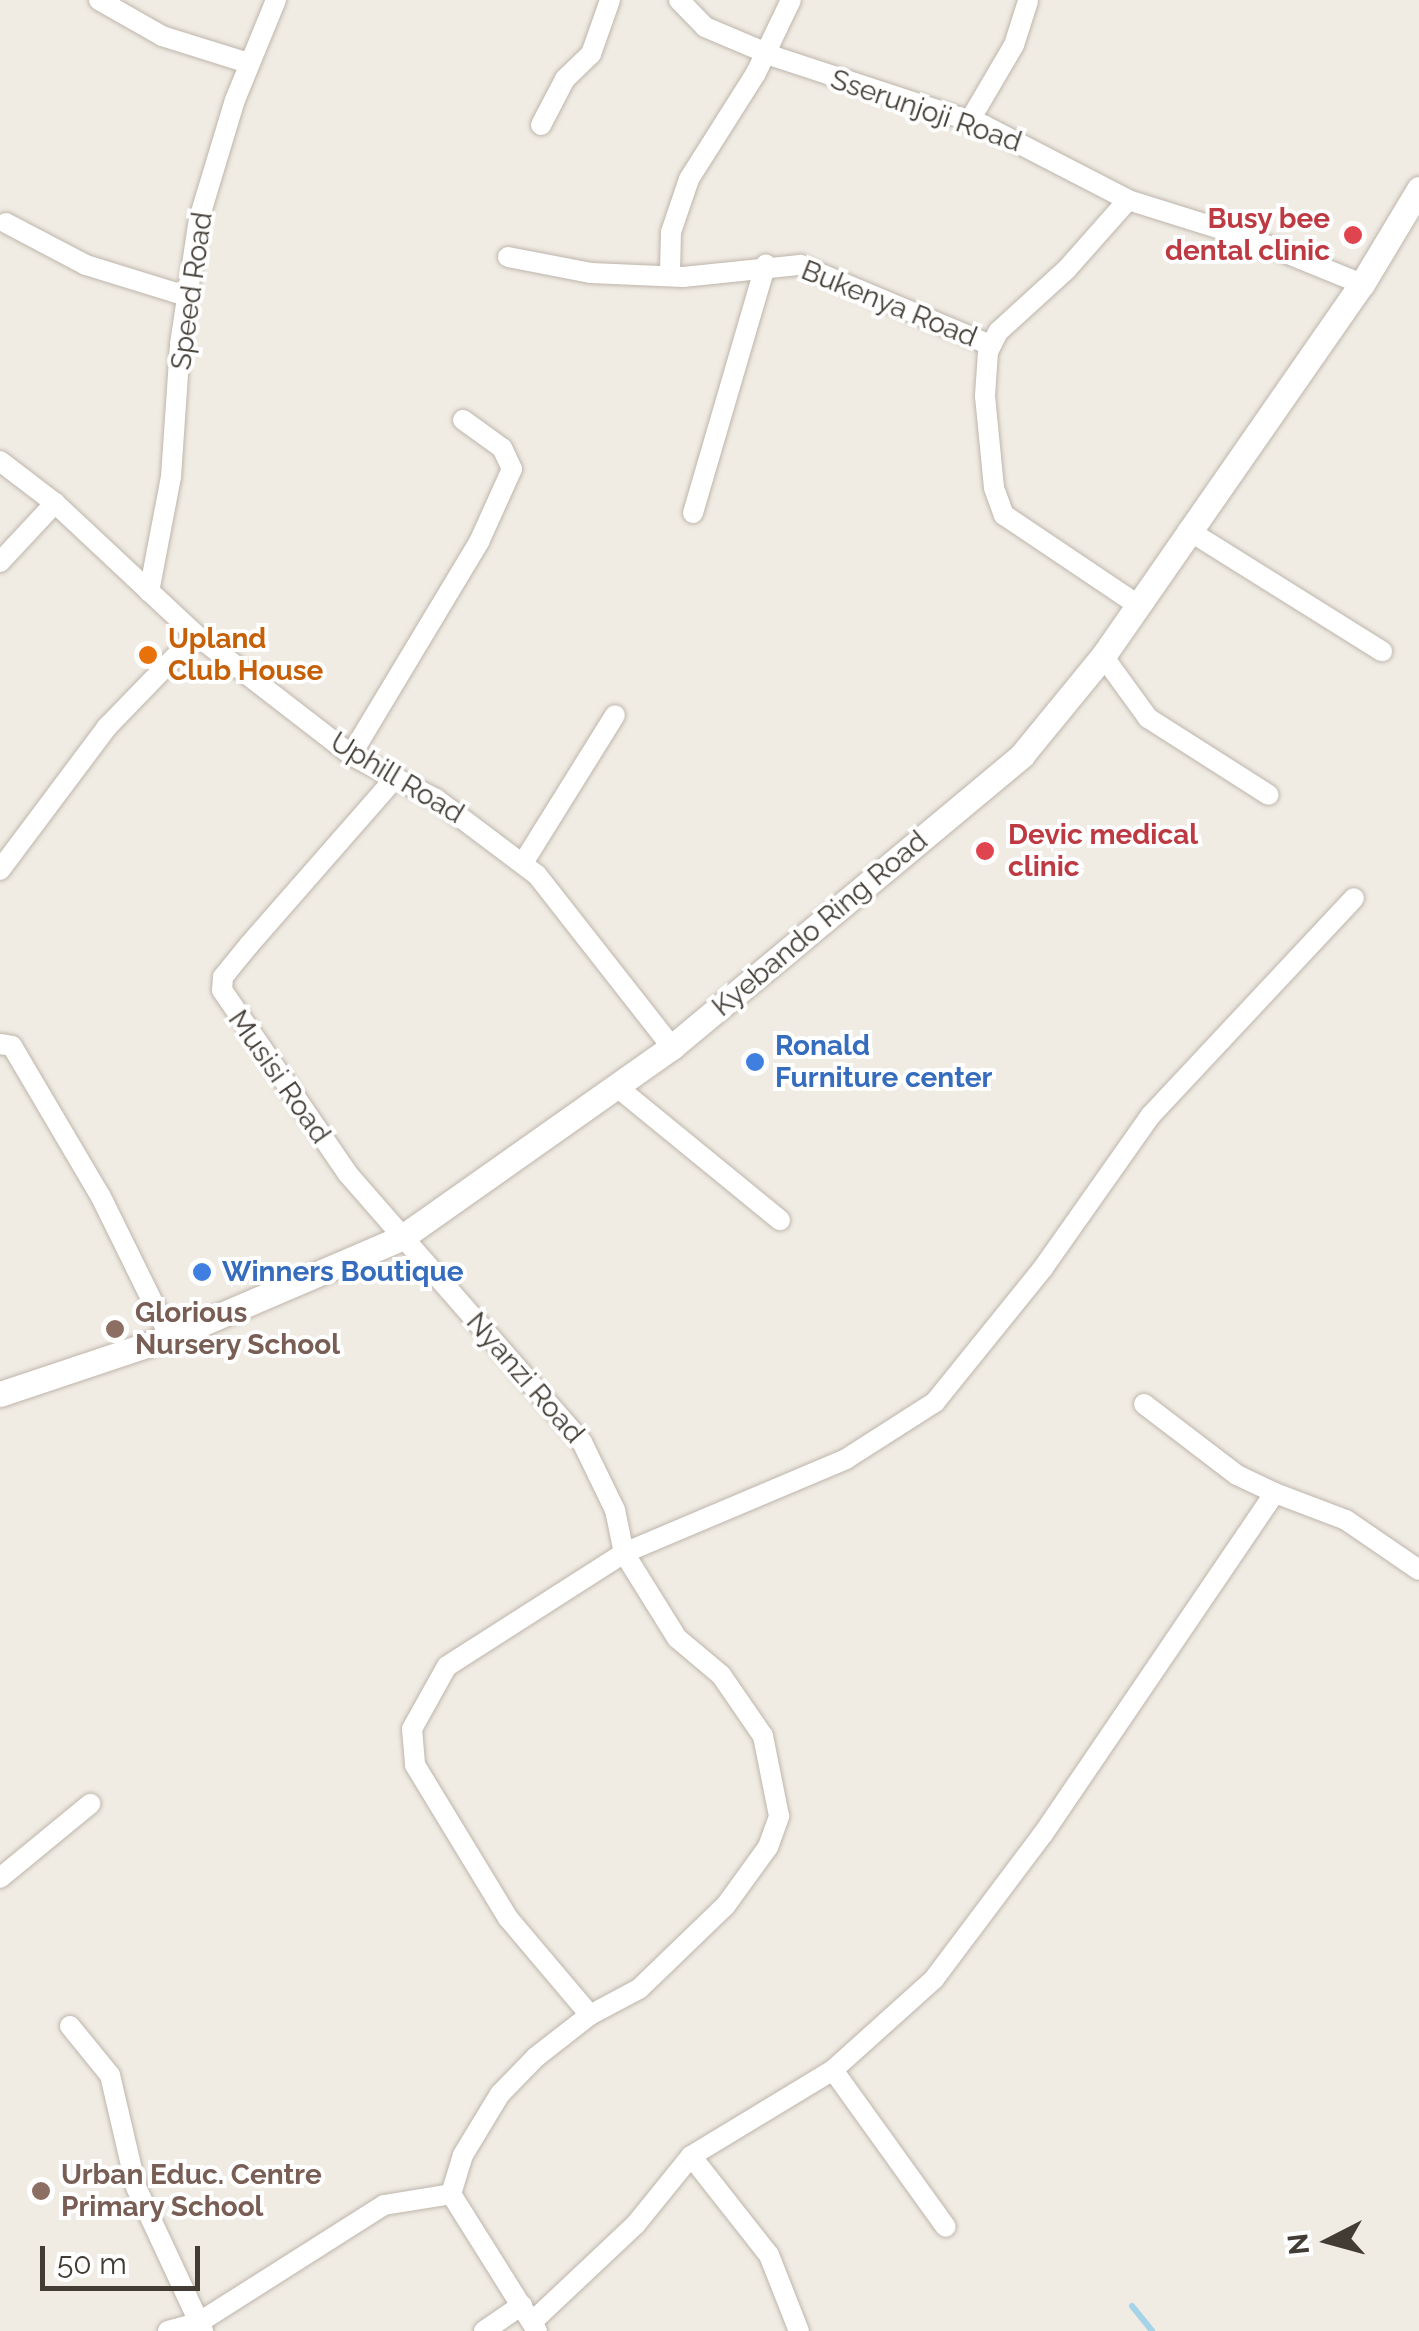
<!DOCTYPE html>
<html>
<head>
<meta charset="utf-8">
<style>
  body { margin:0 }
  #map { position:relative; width:1419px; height:2331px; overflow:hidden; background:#f0ece4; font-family:Raleway,sans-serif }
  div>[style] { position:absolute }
  .stream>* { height:6px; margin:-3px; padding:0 3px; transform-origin:3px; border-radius:3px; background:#a5d3e8 }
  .roads { filter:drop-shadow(0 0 2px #beb5ab) drop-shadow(0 0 2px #beb5ab) }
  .minor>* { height:20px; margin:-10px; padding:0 10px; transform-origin:10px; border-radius:10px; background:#fff }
  .tertiary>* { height:25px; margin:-12.5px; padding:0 12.5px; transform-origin:12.5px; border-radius:12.5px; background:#fff }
  .dots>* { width:28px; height:28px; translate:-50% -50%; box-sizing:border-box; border:5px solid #fff; border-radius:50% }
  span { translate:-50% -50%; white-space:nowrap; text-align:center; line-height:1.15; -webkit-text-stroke:8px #fff; paint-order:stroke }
  .street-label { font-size:28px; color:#423c35 }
  .health-label { font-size:28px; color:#be3a42; font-weight:700 }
  .right { translate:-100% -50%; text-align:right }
  .left { translate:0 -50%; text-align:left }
  .food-label { font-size:28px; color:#c56008; font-weight:700 }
  .shop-label { font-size:28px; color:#366cbe; font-weight:700 }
  .education-label { font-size:28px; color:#785e54; font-weight:700 }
  .north { position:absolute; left:1279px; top:2191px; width:100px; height:100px; -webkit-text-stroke:8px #fff; paint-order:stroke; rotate:264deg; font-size:28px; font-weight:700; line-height:40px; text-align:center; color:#423c35 }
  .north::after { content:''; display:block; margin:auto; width:35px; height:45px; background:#423c35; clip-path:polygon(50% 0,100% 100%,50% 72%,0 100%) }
  .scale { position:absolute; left:40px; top:2246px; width:160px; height:45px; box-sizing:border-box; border:5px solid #423c35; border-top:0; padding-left:12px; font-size:30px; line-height:35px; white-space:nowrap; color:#423c35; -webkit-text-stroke:8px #fff; paint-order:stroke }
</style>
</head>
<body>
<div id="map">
  <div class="stream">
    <div style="left:1132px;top:2306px;width:32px;rotate:51deg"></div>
  </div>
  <div class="roads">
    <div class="minor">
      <div style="left:99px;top:0;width:73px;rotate:29.7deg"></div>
      <div style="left:162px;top:36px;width:90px;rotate:17.4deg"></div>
      <div style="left:679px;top:0;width:37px;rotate:46deg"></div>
      <div style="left:705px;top:27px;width:77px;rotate:22.9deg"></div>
      <div style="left:776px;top:57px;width:218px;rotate:18.2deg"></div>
      <div style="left:983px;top:125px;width:163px;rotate:27.3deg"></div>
      <div style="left:1128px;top:200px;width:127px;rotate:17.4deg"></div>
      <div style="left:1249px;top:238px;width:122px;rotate:22.2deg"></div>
      <div style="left:970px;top:120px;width:87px;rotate:-59.6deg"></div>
      <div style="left:1014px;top:45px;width:46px;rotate:-72.3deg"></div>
      <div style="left:541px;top:125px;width:52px;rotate:-62.4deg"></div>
      <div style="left:565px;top:79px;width:36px;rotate:-44deg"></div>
      <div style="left:591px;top:54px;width:57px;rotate:-70.6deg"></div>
      <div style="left:1128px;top:200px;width:92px;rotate:131.5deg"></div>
      <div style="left:1067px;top:269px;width:93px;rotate:137.6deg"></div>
      <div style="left:998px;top:332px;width:22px;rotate:117deg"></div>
      <div style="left:988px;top:352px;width:44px;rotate:93.9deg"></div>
      <div style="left:985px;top:396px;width:92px;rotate:84.4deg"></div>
      <div style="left:994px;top:488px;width:29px;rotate:70deg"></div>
      <div style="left:1004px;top:515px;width:161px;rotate:33.9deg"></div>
      <div style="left:6px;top:223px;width:90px;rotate:27.7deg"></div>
      <div style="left:86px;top:265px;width:105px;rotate:17.2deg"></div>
      <div style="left:508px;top:257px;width:85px;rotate:10.9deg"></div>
      <div style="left:591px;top:273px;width:92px;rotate:2.5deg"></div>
      <div style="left:683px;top:277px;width:118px;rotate:-5.9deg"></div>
      <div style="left:800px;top:265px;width:206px;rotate:22.8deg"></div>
      <div style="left:670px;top:272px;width:40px;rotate:-88.6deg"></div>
      <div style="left:671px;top:232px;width:56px;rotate:-71.2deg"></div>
      <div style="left:689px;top:179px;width:125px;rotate:-57.7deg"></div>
      <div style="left:756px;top:73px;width:81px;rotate:-64.4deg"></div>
      <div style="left:0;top:461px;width:69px;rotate:37.4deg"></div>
      <div style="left:55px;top:503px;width:193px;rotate:43.1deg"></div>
      <div style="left:196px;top:635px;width:196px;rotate:37.7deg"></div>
      <div style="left:351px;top:755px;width:96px;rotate:27.4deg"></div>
      <div style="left:436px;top:799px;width:126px;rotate:37deg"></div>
      <div style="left:537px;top:875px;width:219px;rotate:51.9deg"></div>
      <div style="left:693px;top:513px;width:259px;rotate:-73.7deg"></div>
      <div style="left:1188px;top:530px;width:229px;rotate:32deg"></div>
      <div style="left:0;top:562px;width:81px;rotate:-47deg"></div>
      <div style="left:149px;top:592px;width:117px;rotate:-79.2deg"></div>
      <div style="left:171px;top:477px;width:133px;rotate:-86.1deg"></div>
      <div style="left:180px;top:344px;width:126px;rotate:-81.4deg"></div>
      <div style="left:199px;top:219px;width:124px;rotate:-73.2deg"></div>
      <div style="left:235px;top:100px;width:108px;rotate:-67.7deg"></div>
      <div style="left:1103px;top:656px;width:77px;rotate:54deg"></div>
      <div style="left:1148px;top:718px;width:143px;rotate:32.5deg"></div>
      <div style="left:351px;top:755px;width:249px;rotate:-59deg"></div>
      <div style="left:479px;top:542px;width:80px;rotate:-65.7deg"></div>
      <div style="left:512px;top:469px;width:23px;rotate:-115deg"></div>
      <div style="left:502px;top:448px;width:48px;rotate:-144.3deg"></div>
      <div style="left:396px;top:777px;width:223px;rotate:131.2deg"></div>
      <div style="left:249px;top:945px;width:41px;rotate:129.1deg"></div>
      <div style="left:223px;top:977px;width:13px;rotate:94deg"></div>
      <div style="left:222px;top:990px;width:223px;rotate:55.6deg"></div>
      <div style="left:348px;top:1174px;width:356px;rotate:48.9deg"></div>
      <div style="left:582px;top:1442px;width:76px;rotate:64.1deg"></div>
      <div style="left:615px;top:1510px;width:44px;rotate:78.2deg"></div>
      <div style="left:624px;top:1553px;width:210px;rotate:147.4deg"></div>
      <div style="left:447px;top:1666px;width:72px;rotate:119.1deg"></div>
      <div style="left:412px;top:1729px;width:36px;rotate:85deg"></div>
      <div style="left:415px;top:1765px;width:179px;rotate:58.7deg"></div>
      <div style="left:508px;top:1918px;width:127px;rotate:49.8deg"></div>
      <div style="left:523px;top:863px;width:174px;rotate:-58.1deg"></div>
      <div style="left:0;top:870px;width:179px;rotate:-53.2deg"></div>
      <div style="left:107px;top:727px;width:128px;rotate:-45.9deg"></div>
      <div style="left:0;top:1044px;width:12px;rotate:9deg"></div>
      <div style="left:12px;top:1046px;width:175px;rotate:59.5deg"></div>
      <div style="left:101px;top:1197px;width:156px;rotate:63.8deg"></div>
      <div style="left:616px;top:1086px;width:212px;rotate:39.3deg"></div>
      <div style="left:1144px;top:1404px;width:117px;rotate:37.4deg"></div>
      <div style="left:1237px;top:1475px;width:42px;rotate:25.3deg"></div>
      <div style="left:0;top:1878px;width:117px;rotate:-39.4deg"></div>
      <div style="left:70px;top:2026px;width:63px;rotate:50.8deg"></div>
      <div style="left:110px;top:2075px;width:115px;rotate:76.9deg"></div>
      <div style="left:136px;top:2187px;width:159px;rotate:65deg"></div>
      <div style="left:833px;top:2070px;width:193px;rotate:54.3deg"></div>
      <div style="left:691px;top:2156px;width:126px;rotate:51.8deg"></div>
      <div style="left:769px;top:2255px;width:82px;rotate:68.5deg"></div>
      <div style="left:532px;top:2322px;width:143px;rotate:-43.3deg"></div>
      <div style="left:636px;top:2224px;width:87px;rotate:-51deg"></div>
      <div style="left:691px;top:2156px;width:166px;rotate:-31.2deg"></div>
      <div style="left:833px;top:2070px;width:136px;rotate:-42deg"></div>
      <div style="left:934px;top:1979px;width:181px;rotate:-53.1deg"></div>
      <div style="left:1043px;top:1834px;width:412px;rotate:-55.8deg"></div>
      <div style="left:1275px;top:1493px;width:76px;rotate:20.8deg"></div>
      <div style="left:1346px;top:1520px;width:88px;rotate:34.4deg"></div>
      <div style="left:168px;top:2331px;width:31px;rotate:-15deg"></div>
      <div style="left:198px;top:2323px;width:220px;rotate:-32.4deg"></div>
      <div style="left:384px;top:2205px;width:68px;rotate:-9.3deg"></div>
      <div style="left:484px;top:2331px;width:46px;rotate:-34.4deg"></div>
      <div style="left:537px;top:2331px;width:162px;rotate:-122.1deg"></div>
      <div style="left:451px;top:2194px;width:41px;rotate:-72.9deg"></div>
      <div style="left:463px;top:2155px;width:71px;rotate:-58.8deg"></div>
      <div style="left:500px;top:2094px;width:52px;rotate:-45.8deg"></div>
      <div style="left:536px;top:2057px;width:68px;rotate:-37.9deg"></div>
      <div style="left:590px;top:2015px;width:55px;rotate:-28deg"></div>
      <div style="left:639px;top:1989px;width:121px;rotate:-44deg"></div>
      <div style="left:726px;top:1905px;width:72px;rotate:-54.1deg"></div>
      <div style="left:768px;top:1847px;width:33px;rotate:-70deg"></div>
      <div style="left:779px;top:1816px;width:82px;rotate:-101.3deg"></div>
      <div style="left:763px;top:1736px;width:74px;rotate:-124.5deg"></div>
      <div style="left:721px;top:1675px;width:57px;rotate:-139.9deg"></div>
      <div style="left:677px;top:1638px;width:100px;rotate:-121.9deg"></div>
      <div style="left:624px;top:1553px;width:241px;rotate:-22.9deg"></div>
      <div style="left:846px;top:1459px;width:106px;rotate:-32.6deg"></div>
      <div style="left:935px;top:1402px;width:172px;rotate:-51.1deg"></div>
      <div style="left:1043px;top:1268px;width:187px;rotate:-54.8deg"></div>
      <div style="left:1151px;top:1115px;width:297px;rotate:-46.9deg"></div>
    </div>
    <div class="tertiary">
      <div style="left:0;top:1394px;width:179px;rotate:-18.5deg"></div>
      <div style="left:170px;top:1337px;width:251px;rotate:-23.2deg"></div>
      <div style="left:401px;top:1238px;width:332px;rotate:-35.2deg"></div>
      <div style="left:672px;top:1047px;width:456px;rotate:-39.8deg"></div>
      <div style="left:1022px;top:755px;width:128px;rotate:-50.7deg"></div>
      <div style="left:1103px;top:656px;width:453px;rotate:-55.2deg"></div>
      <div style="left:1362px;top:284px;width:111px;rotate:-59deg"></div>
    </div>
  </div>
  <div class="dots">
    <div style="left:1353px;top:235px;background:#e0444e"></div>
    <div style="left:148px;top:655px;background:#e8710a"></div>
    <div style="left:985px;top:851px;background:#e0444e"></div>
    <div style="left:755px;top:1062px;background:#3f7fe0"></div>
    <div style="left:202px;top:1272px;background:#3f7fe0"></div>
    <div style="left:115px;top:1329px;background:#8d6e63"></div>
    <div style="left:41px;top:2191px;background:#8d6e63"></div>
  </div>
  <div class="street-label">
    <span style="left:926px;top:111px;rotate:19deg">Sserunjoji Road</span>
    <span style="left:192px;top:291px;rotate:-82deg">Speed Road</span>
    <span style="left:889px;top:304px;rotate:22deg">Bukenya Road</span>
    <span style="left:397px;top:778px;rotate:31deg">Uphill Road</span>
    <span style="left:820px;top:924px;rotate:-40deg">Kyebando Ring Road</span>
    <span style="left:279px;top:1077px;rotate:55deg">Musisi Road</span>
    <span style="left:525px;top:1378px;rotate:49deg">Nyanzi Road</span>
  </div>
  <div class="health-label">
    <span class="right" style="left:1330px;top:235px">Busy bee<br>dental clinic</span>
    <span class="left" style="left:1008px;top:851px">Devic medical<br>clinic</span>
  </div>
  <div class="food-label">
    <span class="left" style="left:168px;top:655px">Upland<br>Club House</span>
  </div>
  <div class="shop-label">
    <span class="left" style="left:775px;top:1062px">Ronald<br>Furniture center</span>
    <span class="left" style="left:222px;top:1272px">Winners Boutique</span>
  </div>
  <div class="education-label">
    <span class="left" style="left:135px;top:1329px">Glorious<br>Nursery School</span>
    <span class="left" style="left:61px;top:2191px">Urban Educ. Centre<br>Primary School</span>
  </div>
  <div class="north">N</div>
  <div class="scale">50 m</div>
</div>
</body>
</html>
